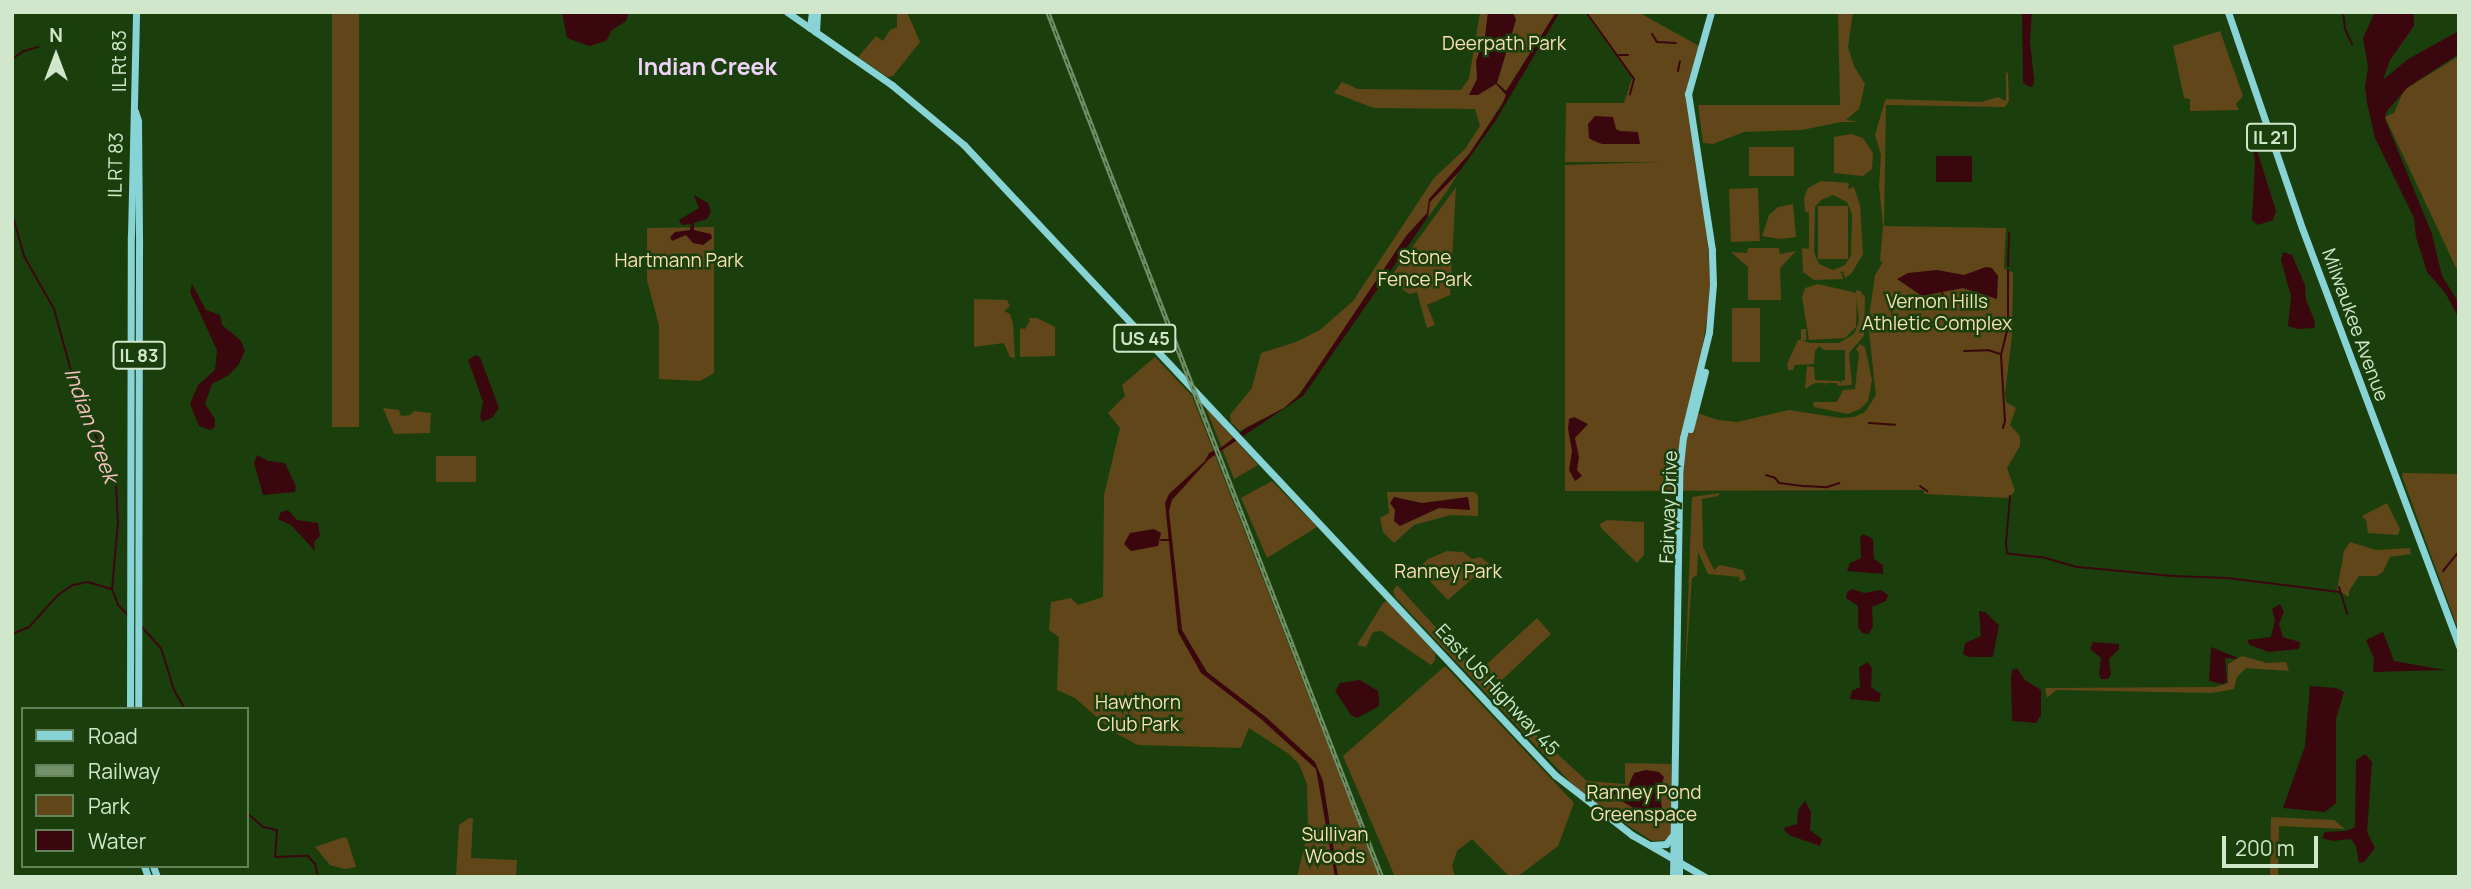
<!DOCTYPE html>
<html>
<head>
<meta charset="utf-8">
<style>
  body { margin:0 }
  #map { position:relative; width:2471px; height:889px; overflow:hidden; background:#1a3f0d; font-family:Manrope,sans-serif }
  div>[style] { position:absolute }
  .green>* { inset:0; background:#604618; transform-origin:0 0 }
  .water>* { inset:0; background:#3a070e; transform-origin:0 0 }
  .stream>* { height:2px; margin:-1px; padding:0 1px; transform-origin:1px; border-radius:1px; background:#3a070e }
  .major>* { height:7px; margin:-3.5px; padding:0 3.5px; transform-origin:3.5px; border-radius:3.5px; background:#87d3d6 }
  .rail>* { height:4.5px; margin-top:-2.25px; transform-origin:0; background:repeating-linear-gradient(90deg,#1a3f0d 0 5px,#729069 0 10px); box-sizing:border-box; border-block:2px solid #729069 }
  span { translate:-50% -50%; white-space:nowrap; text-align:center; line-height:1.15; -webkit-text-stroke:5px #1a3f0d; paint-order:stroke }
  .shield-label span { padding:2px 5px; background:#1a3f0d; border:2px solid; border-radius:5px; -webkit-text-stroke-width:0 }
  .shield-label { font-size:18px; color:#d1e7cb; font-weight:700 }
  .park-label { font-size:19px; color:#fadfb3 }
  .street-label { font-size:19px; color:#d1e7cb }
  .water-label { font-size:21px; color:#f7c0c0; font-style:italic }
  .quarter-label { font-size:23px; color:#f0d3f8; font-weight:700 }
  .frame { position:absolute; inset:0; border:14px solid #d1e7cb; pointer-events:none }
  .legend { position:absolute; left:21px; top:707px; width:228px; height:161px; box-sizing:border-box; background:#1a3f0d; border:2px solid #638259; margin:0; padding:9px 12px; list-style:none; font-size:21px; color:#d1e7cb }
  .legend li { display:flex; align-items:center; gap:14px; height:35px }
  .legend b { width:35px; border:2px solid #638259 }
  .north { position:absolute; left:21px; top:21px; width:70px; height:70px; -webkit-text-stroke:5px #1a3f0d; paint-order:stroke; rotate:0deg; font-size:19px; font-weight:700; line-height:28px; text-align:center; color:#d1e7cb }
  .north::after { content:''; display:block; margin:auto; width:24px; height:32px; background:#d1e7cb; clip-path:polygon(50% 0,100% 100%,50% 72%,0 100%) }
  .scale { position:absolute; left:2222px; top:836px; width:96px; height:32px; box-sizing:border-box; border:4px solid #d1e7cb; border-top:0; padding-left:9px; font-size:21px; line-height:24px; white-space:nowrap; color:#d1e7cb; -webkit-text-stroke:5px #1a3f0d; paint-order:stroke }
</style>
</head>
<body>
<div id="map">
  <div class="green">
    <div style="left:332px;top:12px;width:27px;height:415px"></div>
    <div style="clip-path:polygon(897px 12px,907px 12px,920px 42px,893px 76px,887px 77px,858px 57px,876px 36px,883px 41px,890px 30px,897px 27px)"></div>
    <div style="clip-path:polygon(1480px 12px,1559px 12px,1447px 191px,1296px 398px,1284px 408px,1240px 431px,1231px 422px,1230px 415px,1252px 388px,1261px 353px,1296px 342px,1320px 330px,1353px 301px,1434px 178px,1465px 149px,1480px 126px,1475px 109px,1374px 108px,1334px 93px,1342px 82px,1358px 89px,1461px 90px,1469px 78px)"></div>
    <div style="clip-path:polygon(1585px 12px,1638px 12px,1699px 46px,1688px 82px,1707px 230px,1711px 295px,1692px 411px,1718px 420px,1737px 422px,1789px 410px,1841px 418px,1854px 417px,1865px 412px,1876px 395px,1868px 324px,1875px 275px,1883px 262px,1880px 261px,1883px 226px,1879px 186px,1881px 155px,1875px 135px,1884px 104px,1886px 99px,1981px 102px,1998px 97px,2006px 101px,2006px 73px,2003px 72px,2008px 73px,2009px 101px,2005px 107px,1886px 105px,1884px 226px,2006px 228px,2004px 268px,2013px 273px,2013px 284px,2012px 336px,2005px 394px,2006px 402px,2016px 408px,2010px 425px,2020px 436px,2020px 446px,2007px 468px,2015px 491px,2008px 498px,1925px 494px,1923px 490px,1565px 491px,1565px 165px,1660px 162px,1565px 162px,1566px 103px,1624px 103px,1632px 78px)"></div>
    <div style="clip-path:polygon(1838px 12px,1853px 12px,1848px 47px,1854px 66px,1865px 84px,1859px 109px,1846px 120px,1860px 122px,1841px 122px,1802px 130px,1744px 132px,1713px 144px,1703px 143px,1698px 105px,1840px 105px)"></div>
    <div style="clip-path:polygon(2220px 31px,2243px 96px,2236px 104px,2239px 110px,2190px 111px,2190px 99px,2184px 98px,2173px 46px)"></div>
    <div style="clip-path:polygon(2459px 56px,2459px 274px,2385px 117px,2394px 113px,2404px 90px)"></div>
    <div style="clip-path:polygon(1851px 134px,1863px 138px,1873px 153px,1872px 169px,1863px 176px,1834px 173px,1834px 137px)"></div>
    <div style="left:1749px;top:147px;width:45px;height:29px"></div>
    <div style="clip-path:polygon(evenodd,1821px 181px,1849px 183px,1848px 189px,1854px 187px,1860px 205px,1863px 254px,1851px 274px,1845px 278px,1843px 271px,1839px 273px,1842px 273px,1843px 279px,1814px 280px,1803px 272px,1802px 248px,1809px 249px,1809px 213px,1805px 211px,1804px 198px,1808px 188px,1821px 181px,1833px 195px,1847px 202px,1852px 214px,1851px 256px,1845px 265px,1833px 270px,1819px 264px,1814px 252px,1815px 207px,1821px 200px,1833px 195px)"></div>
    <div style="clip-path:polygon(1456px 187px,1450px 295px,1427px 305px,1435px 325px,1427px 328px,1417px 292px,1409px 294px,1389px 279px)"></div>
    <div style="left:1758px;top:188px;width:53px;height:29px;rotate:88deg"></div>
    <div style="clip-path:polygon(1793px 204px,1796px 237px,1780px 239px,1762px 236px,1769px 215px,1778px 207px)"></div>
    <div style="left:1818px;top:206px;width:30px;height:53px"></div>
    <div style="clip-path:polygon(714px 227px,714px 373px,700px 381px,659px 379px,659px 326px,647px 280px,647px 228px)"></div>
    <div style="clip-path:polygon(1748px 248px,1779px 248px,1780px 254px,1796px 251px,1780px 268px,1781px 300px,1748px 300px,1748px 267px,1731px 252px,1747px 253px)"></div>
    <div style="clip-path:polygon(1818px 284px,1857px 293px,1856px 327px,1845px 338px,1809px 340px,1802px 297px,1805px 288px)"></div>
    <div style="clip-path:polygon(1856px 290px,1860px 291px,1865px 297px,1864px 336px,1849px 353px,1852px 385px,1838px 386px,1837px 383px,1827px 383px,1826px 386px,1825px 383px,1815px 383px,1805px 389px,1807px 366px,1814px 367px,1815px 380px,1839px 381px,1842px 384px,1841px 381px,1845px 380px,1845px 350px,1824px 350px,1819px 346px,1815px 351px,1814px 364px,1795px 365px,1793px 370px,1788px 370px,1787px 364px,1798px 340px,1801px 340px,1801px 329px,1806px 329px,1806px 340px,1802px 340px,1809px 343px,1839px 343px,1854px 334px,1859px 322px)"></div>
    <div style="clip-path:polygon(974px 299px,1007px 300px,1010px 306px,1004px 311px,1010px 314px,1013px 324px,1015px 358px,1010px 357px,1004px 343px,974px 347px)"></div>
    <div style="left:1732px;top:308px;width:28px;height:54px"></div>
    <div style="clip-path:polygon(1028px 318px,1037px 318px,1055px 327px,1055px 356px,1020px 357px,1020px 328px,1025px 329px,1030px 320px)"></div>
    <div style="clip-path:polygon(1860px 344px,1865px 347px,1872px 380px,1868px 401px,1860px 409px,1848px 414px,1814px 407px,1813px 402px,1837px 402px,1843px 390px,1855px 389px,1859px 353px,1856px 349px)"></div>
    <div style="clip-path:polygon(1155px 357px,1192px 396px,1379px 877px,1297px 877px,1308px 831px,1307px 784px,1299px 764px,1289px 754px,1249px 728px,1241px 748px,1138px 745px,1115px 733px,1075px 698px,1057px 690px,1059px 637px,1049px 630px,1051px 602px,1071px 598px,1078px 605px,1103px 597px,1104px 495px,1120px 428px,1108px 413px,1125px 396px,1122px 385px)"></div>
    <div style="clip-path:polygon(383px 408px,399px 410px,401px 416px,410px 415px,414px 411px,431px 413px,430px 433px,394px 434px)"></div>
    <div style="clip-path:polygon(1206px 408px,1258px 465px,1234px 479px)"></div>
    <div style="left:436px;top:456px;width:40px;height:26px"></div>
    <div style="clip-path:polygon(2403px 473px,2459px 474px,2459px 632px,2402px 476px)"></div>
    <div style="clip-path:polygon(1272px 481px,1317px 527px,1267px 558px,1241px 498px)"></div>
    <div style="clip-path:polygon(1387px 492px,1474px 492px,1478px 495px,1478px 516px,1451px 515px,1414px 525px,1394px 543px,1383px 532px,1380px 518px,1389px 513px)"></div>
    <div style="clip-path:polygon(1720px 493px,1718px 496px,1702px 499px,1703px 547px,1714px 570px,1720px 565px,1743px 570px,1746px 579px,1739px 582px,1740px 577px,1708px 574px,1698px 552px,1697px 575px,1692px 578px,1685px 678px,1692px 497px)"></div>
    <div style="clip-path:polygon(2387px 503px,2400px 529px,2398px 535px,2368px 533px,2366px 520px,2362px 516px)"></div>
    <div style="clip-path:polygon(1607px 520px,1644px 522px,1644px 555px,1637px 563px,1601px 528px,1600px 524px)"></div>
    <div style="clip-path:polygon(2350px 542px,2376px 550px,2410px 548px,2411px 554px,2390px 557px,2383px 572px,2377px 576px,2359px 576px,2349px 591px,2349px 597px,2337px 590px,2344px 551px)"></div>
    <div style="clip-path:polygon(1447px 551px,1463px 552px,1472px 559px,1481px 557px,1489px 564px,1448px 600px,1418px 569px,1428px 559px)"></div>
    <div style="clip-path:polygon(1397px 585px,1474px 669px,1483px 670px,1496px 683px,1496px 691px,1531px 730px,1587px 781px,1625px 784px,1625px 763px,1671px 764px,1671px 834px,1667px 840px,1652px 841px,1604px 810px,1573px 785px,1395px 597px,1393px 591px)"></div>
    <div style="clip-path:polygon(1387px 601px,1435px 653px,1435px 660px,1431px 665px,1381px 631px,1373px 632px,1366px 647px,1357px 645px,1383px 603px)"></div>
    <div style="clip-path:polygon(1537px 618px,1551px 634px,1502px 680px,1496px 679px,1487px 669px,1487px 664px)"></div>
    <div style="clip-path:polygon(2242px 656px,2267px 663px,2286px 662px,2289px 671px,2246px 668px,2237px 677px,2234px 689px,2212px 693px,2056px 690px,2047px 698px,2045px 688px,2215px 687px,2228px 683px,2228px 664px)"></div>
    <div style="clip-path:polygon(1445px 666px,1574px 803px,1558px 846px,1517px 877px,1510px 877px,1472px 839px,1457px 851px,1452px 866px,1455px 877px,1395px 877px,1343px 756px)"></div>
    <div style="clip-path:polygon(2271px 817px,2334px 820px,2345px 829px,2279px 826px,2278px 877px,2270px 877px)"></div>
    <div style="clip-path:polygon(469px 818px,473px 818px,471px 858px,517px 860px,516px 877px,456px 877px,459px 825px)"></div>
    <div style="clip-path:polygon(344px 837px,347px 838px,356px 867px,345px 869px,330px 865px,315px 847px)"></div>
  </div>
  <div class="water">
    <div style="clip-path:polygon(562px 12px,629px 12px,626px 21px,612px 30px,606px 41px,589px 46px,567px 38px)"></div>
    <div style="clip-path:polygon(1488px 12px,1513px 12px,1516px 20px,1497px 83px,1506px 91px,1556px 12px,1560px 12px,1496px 120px,1460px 171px,1430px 202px,1428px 217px,1303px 396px,1209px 459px,1172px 500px,1169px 511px,1182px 630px,1207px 672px,1267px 718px,1315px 762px,1323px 781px,1338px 877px,1335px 877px,1316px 769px,1261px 719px,1201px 673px,1178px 632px,1165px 503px,1169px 494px,1205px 461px,1209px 453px,1222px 447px,1246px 428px,1284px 408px,1300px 394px,1406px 236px,1427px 213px,1429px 199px,1469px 154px,1502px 105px,1506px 95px,1496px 84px,1478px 95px,1469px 95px,1477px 79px,1476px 61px,1485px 36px)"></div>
    <div style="clip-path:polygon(2022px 12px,2032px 12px,2030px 42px,2034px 79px,2033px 86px,2030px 87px,2023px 83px)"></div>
    <div style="clip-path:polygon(2375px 12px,2414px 13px,2414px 26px,2390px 60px,2383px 80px,2408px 59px,2459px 31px,2459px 54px,2408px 87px,2386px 112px,2385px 119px,2432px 234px,2442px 276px,2459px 303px,2459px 319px,2446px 294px,2427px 272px,2416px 237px,2414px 218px,2375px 138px,2367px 103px,2365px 87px,2368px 67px,2363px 38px)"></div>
    <div style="clip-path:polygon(1595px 116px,1613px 117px,1616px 129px,1620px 131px,1638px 132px,1640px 144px,1602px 144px,1592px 140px,1589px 138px,1588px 124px)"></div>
    <div style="clip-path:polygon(2250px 128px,2276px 211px,2273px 220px,2258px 225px,2252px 220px,2255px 162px)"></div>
    <div style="left:1936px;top:156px;width:36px;height:26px"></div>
    <div style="clip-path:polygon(694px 195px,708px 203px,711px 212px,707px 219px,694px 223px,694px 230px,711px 234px,712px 238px,703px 245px,693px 243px,686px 235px,672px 241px,670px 237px,675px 232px,690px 230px,691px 224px,682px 225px,679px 220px,699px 208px)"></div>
    <div style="clip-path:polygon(2283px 252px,2292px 255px,2305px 285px,2306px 300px,2315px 322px,2314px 328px,2297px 329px,2288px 326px,2291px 296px,2281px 260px)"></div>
    <div style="clip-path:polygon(1986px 267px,1992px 268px,1998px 276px,1997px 299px,1963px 288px,1922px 296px,1897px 279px,1908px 273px,1937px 270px,1964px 275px)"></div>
    <div style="clip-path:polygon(192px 284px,206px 310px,220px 315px,222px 325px,241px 341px,245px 351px,239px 364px,229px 375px,212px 384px,205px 404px,215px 419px,215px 427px,210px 430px,199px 426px,190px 404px,198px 385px,215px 370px,217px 350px,190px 292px)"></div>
    <div style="clip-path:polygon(476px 355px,480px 357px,499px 408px,492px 418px,482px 422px,480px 417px,483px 402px,468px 360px)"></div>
    <div style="clip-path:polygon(1574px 417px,1588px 424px,1575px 438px,1579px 457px,1577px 470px,1582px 476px,1575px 481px,1569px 470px,1572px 451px,1568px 429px,1569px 419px)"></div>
    <div style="clip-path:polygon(257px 455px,268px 461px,285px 463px,296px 486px,295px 492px,263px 495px,254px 463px)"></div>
    <div style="clip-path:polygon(1394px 497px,1422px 503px,1468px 497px,1470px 510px,1439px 508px,1400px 526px,1394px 521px,1395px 510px,1390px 503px)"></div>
    <div style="clip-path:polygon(288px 510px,297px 520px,318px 523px,320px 536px,314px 542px,315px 551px,291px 525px,278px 519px,281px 512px)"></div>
    <div style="clip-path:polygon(1154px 529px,1161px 533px,1158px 546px,1131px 551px,1124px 544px,1130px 533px)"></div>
    <div style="clip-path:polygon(1863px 534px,1873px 539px,1874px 559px,1883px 565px,1883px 574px,1847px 571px,1850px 563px,1861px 558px,1860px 537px)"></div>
    <div style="clip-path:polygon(1852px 589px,1864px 593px,1881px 590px,1888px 595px,1886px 601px,1872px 607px,1873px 626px,1869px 634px,1862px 633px,1858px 627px,1858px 606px,1846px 598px,1847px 592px)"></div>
    <div style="clip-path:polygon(2280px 604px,2284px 612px,2279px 624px,2283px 637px,2300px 642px,2299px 649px,2269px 652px,2250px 645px,2247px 640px,2271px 637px,2275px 620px,2272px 609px)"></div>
    <div style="clip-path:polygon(1979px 611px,1985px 612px,1999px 625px,1993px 657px,1969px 657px,1963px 654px,1965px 643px,1981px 636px)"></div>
    <div style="clip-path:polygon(2383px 632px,2394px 661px,2445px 670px,2373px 672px,2374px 659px,2366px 640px)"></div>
    <div style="clip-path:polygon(2093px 642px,2119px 644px,2119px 649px,2109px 659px,2111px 674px,2108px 679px,2101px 679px,2099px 675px,2101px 658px,2090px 649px)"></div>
    <div style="clip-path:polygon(2211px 647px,2236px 657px,2237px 659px,2225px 658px,2227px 682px,2223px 684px,2209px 681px)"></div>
    <div style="clip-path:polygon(1868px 662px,1872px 669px,1871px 687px,1881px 694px,1879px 702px,1850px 699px,1852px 691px,1860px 687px,1859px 667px)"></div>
    <div style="clip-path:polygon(2017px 668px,2025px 680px,2041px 690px,2041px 715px,2036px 723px,2012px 721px,2011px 680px,2012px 670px)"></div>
    <div style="clip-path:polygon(1360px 680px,1378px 691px,1379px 700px,1379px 706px,1357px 718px,1351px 715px,1335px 691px,1340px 683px)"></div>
    <div style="clip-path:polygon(2310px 686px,2336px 688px,2344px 692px,2336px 719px,2336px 803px,2325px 812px,2283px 808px,2305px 746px)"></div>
    <div style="clip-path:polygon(2365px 754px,2372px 762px,2367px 832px,2375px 848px,2364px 862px,2359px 863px,2356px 846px,2351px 839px,2333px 841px,2322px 838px,2325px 832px,2346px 831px,2355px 827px,2356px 760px)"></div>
    <div style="clip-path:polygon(1646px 770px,1659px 772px,1664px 777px,1659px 793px,1664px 817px,1658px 822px,1623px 802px,1611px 791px,1615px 787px,1627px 789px,1634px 773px)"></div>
    <div style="clip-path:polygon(1805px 801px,1811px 812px,1810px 830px,1822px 839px,1820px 846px,1789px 835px,1783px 828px,1797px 824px,1798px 810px)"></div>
  </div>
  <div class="stream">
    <div style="left:1586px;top:12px;width:82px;rotate:54.4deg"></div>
    <div style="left:1634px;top:79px;width:16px;rotate:105deg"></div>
    <div style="left:2343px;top:12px;width:17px;rotate:83deg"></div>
    <div style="left:2345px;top:29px;width:17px;rotate:65deg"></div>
    <div style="left:1652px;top:34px;width:9px;rotate:58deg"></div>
    <div style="left:1657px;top:42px;width:19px;rotate:3deg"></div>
    <div style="left:53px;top:39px;width:5px;rotate:79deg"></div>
    <div style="left:1619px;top:55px;width:9px"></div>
    <div style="left:12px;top:59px;width:14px;rotate:-34deg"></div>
    <div style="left:24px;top:51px;width:15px;rotate:-16deg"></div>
    <div style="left:1678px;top:71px;width:10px;rotate:-79deg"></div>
    <div style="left:12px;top:213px;width:45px;rotate:74.4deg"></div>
    <div style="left:24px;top:256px;width:61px;rotate:60.5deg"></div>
    <div style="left:54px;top:309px;width:79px;rotate:74.6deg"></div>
    <div style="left:75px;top:385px;width:108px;rotate:67.7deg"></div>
    <div style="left:116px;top:485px;width:37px;rotate:87deg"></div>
    <div style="left:118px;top:522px;width:67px;rotate:95.1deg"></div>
    <div style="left:112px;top:589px;width:17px;rotate:69deg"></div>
    <div style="left:118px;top:605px;width:14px;rotate:45deg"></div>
    <div style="left:2008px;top:266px;width:33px;rotate:-88deg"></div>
    <div style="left:1942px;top:293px;width:10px;rotate:53deg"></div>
    <div style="left:1964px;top:351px;width:24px;rotate:-2deg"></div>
    <div style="left:1988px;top:350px;width:13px;rotate:18deg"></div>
    <div style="left:1869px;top:423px;width:26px;rotate:4deg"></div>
    <div style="left:2003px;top:428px;width:7px;rotate:-74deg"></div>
    <div style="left:2005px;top:421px;width:66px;rotate:-93.5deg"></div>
    <div style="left:2001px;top:355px;width:29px;rotate:-76deg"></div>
    <div style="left:2008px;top:327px;width:57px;rotate:-90deg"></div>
    <div style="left:1766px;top:475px;width:9px;rotate:18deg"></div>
    <div style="left:1775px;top:478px;width:6px;rotate:51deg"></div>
    <div style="left:1779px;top:483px;width:26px;rotate:7deg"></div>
    <div style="left:1805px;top:486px;width:22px;rotate:3deg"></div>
    <div style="left:1827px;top:487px;width:13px;rotate:-18deg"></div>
    <div style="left:1920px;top:486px;width:9px;rotate:36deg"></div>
    <div style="left:2010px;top:496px;width:48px;rotate:94.8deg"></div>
    <div style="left:2006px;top:544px;width:9px;rotate:84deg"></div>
    <div style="left:2007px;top:553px;width:4px;rotate:14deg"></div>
    <div style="left:2011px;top:554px;width:31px;rotate:6deg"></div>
    <div style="left:2042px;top:557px;width:37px;rotate:16deg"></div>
    <div style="left:2078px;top:567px;width:95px;rotate:5.4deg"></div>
    <div style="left:2173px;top:576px;width:54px;rotate:2.1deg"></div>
    <div style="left:2227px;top:578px;width:113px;rotate:7.1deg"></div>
    <div style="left:1161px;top:540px;width:9px"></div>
    <div style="left:2443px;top:571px;width:26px;rotate:-51deg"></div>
    <div style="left:2339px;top:587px;width:28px;rotate:73deg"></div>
    <div style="left:140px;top:625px;width:31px;rotate:48deg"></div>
    <div style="left:161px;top:648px;width:44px;rotate:72.8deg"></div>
    <div style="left:174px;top:690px;width:22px;rotate:60deg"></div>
    <div style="left:12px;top:634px;width:18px;rotate:-22deg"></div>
    <div style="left:29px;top:627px;width:43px;rotate:-47.8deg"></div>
    <div style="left:58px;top:595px;width:18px;rotate:-34deg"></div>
    <div style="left:73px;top:585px;width:15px;rotate:-11deg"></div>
    <div style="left:88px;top:582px;width:24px;rotate:17deg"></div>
    <div style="left:247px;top:813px;width:21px;rotate:41deg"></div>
    <div style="left:263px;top:827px;width:14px;rotate:12deg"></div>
    <div style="left:277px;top:830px;width:27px;rotate:94deg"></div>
    <div style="left:275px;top:857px;width:33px;rotate:-2deg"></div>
    <div style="left:308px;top:856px;width:11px;rotate:49deg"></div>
    <div style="left:315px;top:864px;width:13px;rotate:77deg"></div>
  </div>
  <div class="major">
    <div style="left:787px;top:12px;width:128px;rotate:34.8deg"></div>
    <div style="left:892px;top:85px;width:94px;rotate:39.8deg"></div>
    <div style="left:964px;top:145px;width:864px;rotate:46.83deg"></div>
    <div style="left:1555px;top:775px;width:98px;rotate:37.9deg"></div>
    <div style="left:1632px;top:835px;width:84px;rotate:29.9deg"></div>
    <div style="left:2228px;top:12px;width:228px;rotate:71.1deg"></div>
    <div style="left:2302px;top:228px;width:447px;rotate:69.4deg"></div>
    <div style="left:810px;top:28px;width:16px;rotate:-83deg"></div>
    <div style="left:816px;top:32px;width:20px;rotate:-87deg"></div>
    <div style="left:135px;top:111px;width:10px;rotate:73deg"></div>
    <div style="left:138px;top:121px;width:126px;rotate:89.5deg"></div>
    <div style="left:139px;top:247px;width:462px;rotate:90.1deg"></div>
    <div style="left:1690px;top:429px;width:59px;rotate:-75.3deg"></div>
    <div style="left:130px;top:709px;width:473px;rotate:-89.9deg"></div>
    <div style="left:131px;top:236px;width:224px;rotate:-88.7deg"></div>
    <div style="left:1679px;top:818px;width:59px;rotate:90deg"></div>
    <div style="left:1652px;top:845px;width:14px;rotate:-4deg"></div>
    <div style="left:1666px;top:844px;width:11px;rotate:-52deg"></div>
    <div style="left:144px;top:866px;width:12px;rotate:70deg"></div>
    <div style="left:153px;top:866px;width:12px;rotate:70deg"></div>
    <div style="left:1673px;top:877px;width:402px;rotate:-89.1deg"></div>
    <div style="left:1679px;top:475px;width:37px;rotate:-84deg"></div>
    <div style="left:1683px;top:438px;width:109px;rotate:-76.2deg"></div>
    <div style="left:1709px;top:332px;width:48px;rotate:-85.2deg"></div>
    <div style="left:1713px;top:284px;width:34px;rotate:-92deg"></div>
    <div style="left:1712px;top:250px;width:158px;rotate:-98.7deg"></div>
    <div style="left:1688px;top:94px;width:85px;rotate:-74.3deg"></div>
  </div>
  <div class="rail">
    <div style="left:1048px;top:12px;width:927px;rotate:68.89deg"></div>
  </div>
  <div class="shield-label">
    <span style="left:2271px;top:137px">IL 21</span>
    <span style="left:1145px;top:338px">US 45</span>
    <span style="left:139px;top:355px">IL 83</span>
  </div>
  <div class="park-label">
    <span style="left:1504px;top:44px">Deerpath Park</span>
    <span style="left:1425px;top:269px">Stone<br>Fence Park</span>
    <span style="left:679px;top:261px">Hartmann Park</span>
    <span style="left:1937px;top:313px">Vernon Hills<br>Athletic Complex</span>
    <span style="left:1448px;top:572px">Ranney Park</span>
    <span style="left:1138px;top:714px">Hawthorn<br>Club Park</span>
    <span style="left:1644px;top:804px">Ranney Pond<br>Greenspace</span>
    <span style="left:1335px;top:846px">Sullivan<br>Woods</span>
  </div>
  <div class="street-label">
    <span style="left:120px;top:61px;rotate:-90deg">IL Rt 83</span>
    <span style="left:116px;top:165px;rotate:-89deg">IL RT 83</span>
    <span style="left:2355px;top:325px;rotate:70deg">Milwaukee Avenue</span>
    <span style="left:1669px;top:507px;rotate:-88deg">Fairway Drive</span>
    <span style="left:1497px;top:690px;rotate:47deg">East US Highway 45</span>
  </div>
  <div class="water-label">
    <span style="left:92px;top:425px;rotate:70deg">Indian Creek</span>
  </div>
  <div class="quarter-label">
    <span style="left:707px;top:66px">Indian Creek</span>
  </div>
  <div class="frame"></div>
  <ul class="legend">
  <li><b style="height:9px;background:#87d3d6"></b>Road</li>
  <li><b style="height:9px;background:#729069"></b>Railway</li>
  <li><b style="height:19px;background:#604618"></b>Park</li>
  <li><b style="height:19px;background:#3a070e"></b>Water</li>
  </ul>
  <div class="north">N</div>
  <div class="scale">200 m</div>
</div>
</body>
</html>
